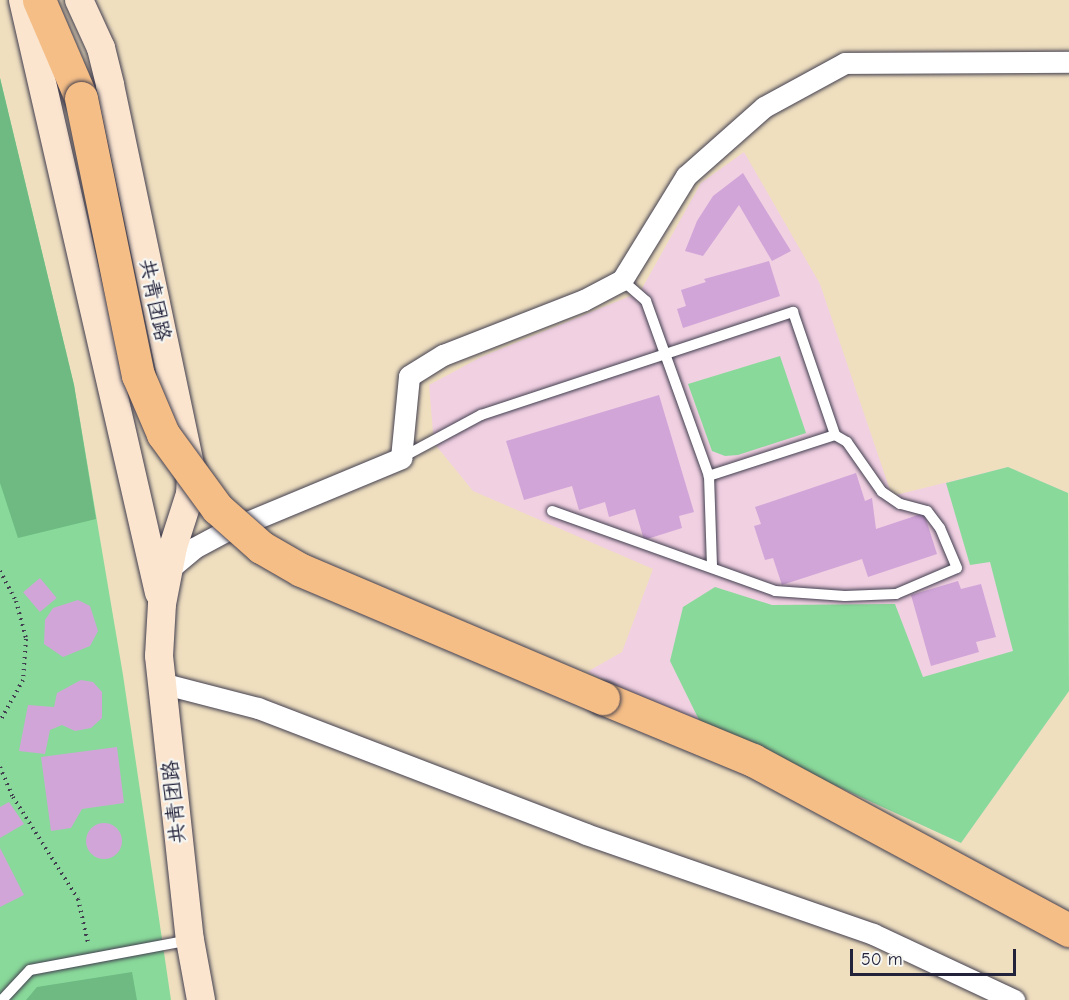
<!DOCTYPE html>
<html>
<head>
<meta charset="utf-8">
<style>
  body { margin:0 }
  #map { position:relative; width:1069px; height:1000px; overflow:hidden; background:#efdfbf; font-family:"Comic Neue","LXGW WenKai TC",sans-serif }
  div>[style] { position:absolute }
  .built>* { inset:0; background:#f1d0e2 }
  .green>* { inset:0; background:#89da9a }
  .forest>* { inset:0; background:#6eba82 }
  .building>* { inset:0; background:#d1a5d8; transform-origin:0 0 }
  .round { border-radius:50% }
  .path>* { height:4px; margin-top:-2px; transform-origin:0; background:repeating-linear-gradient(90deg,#413e4f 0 1.5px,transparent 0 6px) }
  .roads { filter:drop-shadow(0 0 2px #413e4f) drop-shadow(0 0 2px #413e4f) }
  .lane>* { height:10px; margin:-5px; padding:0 5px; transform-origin:5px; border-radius:5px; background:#fff }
  .street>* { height:21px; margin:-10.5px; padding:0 10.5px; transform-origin:10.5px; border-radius:10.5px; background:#fff }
  .secondary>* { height:28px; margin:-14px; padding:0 14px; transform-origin:14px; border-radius:14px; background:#fbe5cf }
  .primary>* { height:33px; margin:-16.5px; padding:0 16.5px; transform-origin:16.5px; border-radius:16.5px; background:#f5be86 }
  .bridges { filter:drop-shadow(0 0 2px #413e4f) drop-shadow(0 0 2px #413e4f) }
  .primary-bridge>* { height:33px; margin:-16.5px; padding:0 16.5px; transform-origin:16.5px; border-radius:16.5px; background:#f5be86 }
  span { translate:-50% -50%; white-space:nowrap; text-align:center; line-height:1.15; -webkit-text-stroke:4.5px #f6f6f2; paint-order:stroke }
  .street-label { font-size:21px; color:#22223b }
  .scale { position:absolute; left:850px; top:949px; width:166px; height:27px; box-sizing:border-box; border:3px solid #22223b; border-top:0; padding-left:8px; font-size:18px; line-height:21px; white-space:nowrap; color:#22223b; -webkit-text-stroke:4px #f6f6f2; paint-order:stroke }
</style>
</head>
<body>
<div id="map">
  <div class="built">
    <div style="clip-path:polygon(744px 152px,820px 284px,892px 496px,1008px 467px,1068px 493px,1069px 691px,961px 843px,587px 672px,622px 652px,653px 569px,473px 491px,434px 443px,429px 385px,481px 357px,640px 292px,701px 183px)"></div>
  </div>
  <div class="green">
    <div style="clip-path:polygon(0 78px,74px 385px,123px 675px,171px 1000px,0 1000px)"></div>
    <div style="clip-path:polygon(780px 356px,806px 433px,738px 455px,725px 456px,712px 451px,688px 384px)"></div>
    <div style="clip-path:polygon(1008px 467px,1068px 493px,1069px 691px,961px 843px,701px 724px,670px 661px,683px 607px,715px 587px,772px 605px,895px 604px,923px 677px,1013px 651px,990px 562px,970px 565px,946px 483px)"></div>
  </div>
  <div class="forest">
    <div style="clip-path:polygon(0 78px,74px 385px,96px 519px,18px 538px,0 483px)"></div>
    <div style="clip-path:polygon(132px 972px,137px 1000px,26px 1000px,37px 987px)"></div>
  </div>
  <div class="building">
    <div style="clip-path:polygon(743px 173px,791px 251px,772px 261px,739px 205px,703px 256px,685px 251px,697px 221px,713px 196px)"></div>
    <div style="clip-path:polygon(769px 261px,780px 296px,683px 328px,677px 309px,686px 306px,681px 290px,706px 282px,704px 279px)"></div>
    <div style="clip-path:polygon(659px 395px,694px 512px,679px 516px,682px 528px,644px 540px,635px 509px,609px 517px,605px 502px,579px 510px,572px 486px,524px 500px,506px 441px)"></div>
    <div style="clip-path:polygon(856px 473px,865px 501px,872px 498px,876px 529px,924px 513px,937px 554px,868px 577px,862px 559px,782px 585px,773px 558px,765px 560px,754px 526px,761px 524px,755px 507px)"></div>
    <div style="left:40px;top:578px;width:26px;height:22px;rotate:50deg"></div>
    <div style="clip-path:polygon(958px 581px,961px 589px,981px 584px,996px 637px,976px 642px,979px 652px,931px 666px,911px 595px)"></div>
    <div style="clip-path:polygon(78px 600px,90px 606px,98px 631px,90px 646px,63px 657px,44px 644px,45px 620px,53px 608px)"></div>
    <div style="clip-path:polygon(81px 680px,93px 682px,102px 692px,102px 718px,91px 728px,75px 731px,62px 725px,50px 730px,45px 754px,19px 751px,28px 705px,54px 707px,57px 693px)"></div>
    <div style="clip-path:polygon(117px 747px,124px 803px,82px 809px,71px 828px,51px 831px,41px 757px)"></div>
    <div style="clip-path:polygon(9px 802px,24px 824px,0 838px,0 807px)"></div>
    <div class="round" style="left:86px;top:823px;width:36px;height:36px"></div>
    <div style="clip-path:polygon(0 848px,24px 895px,0 907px)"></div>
  </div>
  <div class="path">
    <div style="left:0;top:571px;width:34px;rotate:62deg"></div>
    <div style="left:16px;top:601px;width:39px;rotate:75deg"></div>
    <div style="left:26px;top:639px;width:41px;rotate:94.2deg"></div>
    <div style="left:23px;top:680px;width:47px;rotate:119.3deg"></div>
    <div style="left:0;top:767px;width:33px;rotate:67deg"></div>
    <div style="left:13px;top:797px;width:121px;rotate:57.5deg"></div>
    <div style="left:78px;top:899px;width:45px;rotate:77.2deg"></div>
  </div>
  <div class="roads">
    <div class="lane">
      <div style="left:622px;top:280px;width:32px;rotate:41deg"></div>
      <div style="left:646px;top:301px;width:186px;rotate:70.2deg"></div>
      <div style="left:709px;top:476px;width:90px;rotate:88.1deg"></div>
      <div style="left:401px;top:458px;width:91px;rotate:-28.3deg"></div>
      <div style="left:481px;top:415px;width:329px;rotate:-18.3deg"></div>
      <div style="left:793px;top:312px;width:130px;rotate:71.1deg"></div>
      <div style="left:835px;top:435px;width:133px;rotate:162deg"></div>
      <div style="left:552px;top:511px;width:237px;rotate:19.7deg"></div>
      <div style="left:775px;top:591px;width:70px;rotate:4.1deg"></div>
      <div style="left:845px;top:596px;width:51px;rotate:-2.2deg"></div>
      <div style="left:896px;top:594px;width:66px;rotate:-23.1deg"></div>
      <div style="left:957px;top:568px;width:43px;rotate:-113deg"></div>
      <div style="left:940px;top:528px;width:21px;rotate:-127deg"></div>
      <div style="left:927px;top:511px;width:28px;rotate:-165deg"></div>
      <div style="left:900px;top:504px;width:22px;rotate:-146deg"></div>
      <div style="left:882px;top:492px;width:61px;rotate:-125deg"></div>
      <div style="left:847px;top:442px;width:14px;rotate:-150deg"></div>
      <div style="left:2px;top:1000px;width:41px;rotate:-47deg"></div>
      <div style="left:30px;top:970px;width:163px;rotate:-10.6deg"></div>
    </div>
    <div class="street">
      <div style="left:168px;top:570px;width:34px;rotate:-40deg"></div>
      <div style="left:194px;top:548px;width:36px;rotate:-28deg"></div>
      <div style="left:226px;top:531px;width:190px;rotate:-22.6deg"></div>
      <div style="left:401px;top:458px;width:82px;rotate:-84.4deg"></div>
      <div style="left:409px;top:376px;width:40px;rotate:-32deg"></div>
      <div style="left:443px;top:355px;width:151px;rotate:-21.3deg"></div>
      <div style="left:584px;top:300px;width:43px;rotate:-27.8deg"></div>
      <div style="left:622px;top:280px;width:122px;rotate:-58.4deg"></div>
      <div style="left:686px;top:176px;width:104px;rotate:-41.5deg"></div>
      <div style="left:764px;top:107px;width:92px;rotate:-28.5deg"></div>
      <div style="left:845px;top:63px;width:224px;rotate:-0.3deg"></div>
      <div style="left:161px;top:683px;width:100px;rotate:14.5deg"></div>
      <div style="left:258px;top:708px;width:351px;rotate:21deg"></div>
      <div style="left:586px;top:834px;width:304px;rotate:19.2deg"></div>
      <div style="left:873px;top:934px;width:156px;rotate:25.1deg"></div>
    </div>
    <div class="secondary">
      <div style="left:23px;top:0;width:608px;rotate:77.08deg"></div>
      <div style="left:79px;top:0;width:53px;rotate:65.4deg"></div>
      <div style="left:101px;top:48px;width:38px;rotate:76deg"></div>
      <div style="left:110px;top:85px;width:393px;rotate:78.1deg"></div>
      <div style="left:191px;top:470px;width:24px;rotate:92deg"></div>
      <div style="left:190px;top:494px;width:56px;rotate:107.8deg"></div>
      <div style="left:173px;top:547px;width:58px;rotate:100.9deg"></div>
      <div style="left:162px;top:604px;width:52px;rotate:93.3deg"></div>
      <div style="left:159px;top:656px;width:286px;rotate:83.8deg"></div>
      <div style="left:190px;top:940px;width:61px;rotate:79.6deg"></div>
    </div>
    <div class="primary">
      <div style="left:39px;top:0;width:107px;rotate:66.8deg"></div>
      <div style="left:603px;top:698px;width:162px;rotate:22.5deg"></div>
      <div style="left:753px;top:760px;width:359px;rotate:28.3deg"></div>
    </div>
  </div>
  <div class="bridges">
    <div class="primary-bridge">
      <div style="left:81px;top:98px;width:283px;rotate:78.4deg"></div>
      <div style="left:138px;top:375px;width:64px;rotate:67deg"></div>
      <div style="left:163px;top:434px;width:92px;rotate:53.9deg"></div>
      <div style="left:217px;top:508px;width:59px;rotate:41.6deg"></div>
      <div style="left:261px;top:547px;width:46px;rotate:29.9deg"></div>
      <div style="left:301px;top:570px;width:328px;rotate:23deg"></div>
    </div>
  </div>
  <div class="street-label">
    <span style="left:155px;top:300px;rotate:78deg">共青团路</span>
    <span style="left:174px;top:802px;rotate:-96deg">共青团路</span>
  </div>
  <div class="scale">50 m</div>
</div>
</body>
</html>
